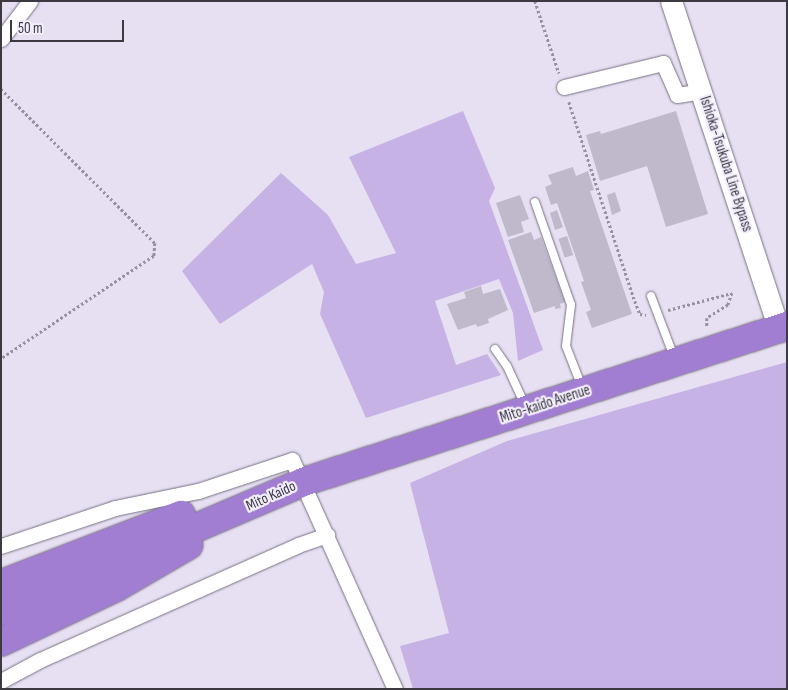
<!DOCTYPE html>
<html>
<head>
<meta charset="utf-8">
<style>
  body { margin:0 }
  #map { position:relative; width:788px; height:690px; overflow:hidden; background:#e7e0f3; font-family:"Sofia Sans Condensed",sans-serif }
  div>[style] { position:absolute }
  .green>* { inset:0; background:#c6b2e4 }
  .building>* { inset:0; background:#bfb9cb; transform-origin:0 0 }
  .path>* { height:2.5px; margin-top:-1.25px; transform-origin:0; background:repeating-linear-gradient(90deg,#96919f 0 2.5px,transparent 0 5px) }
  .roads { filter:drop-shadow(0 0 1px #777182) drop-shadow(0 0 1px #777182) }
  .lane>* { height:8px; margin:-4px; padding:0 4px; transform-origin:4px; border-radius:4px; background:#fff }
  .street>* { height:15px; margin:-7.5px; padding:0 7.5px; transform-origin:7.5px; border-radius:7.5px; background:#fff }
  .secondary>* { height:21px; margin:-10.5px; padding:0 10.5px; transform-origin:10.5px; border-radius:10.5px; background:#fff }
  .highway>* { height:28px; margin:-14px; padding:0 14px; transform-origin:14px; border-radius:14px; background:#a27ed3 }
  span { translate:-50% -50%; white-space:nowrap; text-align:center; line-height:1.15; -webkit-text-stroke:4.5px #f3eefd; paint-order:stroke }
  .street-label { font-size:15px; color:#3c3941 }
  .frame { position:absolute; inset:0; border:2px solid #3c3941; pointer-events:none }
  .scale { position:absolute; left:10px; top:20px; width:114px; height:22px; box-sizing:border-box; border:2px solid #3c3941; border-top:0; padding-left:6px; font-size:15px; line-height:18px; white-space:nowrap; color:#3c3941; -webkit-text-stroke:4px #f3eefd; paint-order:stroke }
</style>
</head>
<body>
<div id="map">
  <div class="green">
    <div style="clip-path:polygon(463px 111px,495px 188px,489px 201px,543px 350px,518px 361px,513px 313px,499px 279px,435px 301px,456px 365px,487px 354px,501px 375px,366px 418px,320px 314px,324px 292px,312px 264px,220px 324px,182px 271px,281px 173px,328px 215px,356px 264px,396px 253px,349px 157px)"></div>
    <div style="clip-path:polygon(787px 362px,787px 689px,413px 689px,400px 646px,449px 633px,410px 483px,507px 441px)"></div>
  </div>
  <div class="building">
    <div style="clip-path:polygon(676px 111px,708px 214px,666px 227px,647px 166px,600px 181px,586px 135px,600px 131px,601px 134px)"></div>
    <div style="clip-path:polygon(573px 167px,576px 176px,588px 171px,594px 190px,590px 191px,632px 314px,592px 328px,586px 312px,591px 310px,581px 282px,584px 281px,557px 203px,551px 205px,545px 187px,552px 184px,548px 175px)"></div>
    <div style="clip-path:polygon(615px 192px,621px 211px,612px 215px,607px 195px)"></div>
    <div style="clip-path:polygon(520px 195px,529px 219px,521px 222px,524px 232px,508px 237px,496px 203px)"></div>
    <div style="clip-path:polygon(557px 210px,563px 227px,555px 230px,550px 213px)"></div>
    <div style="clip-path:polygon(531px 232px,534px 240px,541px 237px,565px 302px,560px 304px,561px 308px,555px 309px,555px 306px,534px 313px,508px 240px)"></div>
    <div style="left:567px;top:236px;width:20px;height:9px;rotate:72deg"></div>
    <div style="clip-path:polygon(481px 286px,483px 294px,500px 289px,508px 310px,488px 319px,489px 323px,477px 327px,476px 324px,458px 330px,447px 304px,466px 298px,464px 292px)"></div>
  </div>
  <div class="path">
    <div style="left:535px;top:1px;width:76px;rotate:71.6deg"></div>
    <div style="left:1px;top:89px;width:218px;rotate:45deg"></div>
    <div style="left:155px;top:243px;width:13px;rotate:94deg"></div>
    <div style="left:154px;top:256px;width:184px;rotate:146.1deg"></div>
    <div style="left:569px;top:102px;width:210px;rotate:71.7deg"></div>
    <div style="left:635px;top:301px;width:14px;rotate:69deg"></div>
    <div style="left:640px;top:314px;width:6px;rotate:9deg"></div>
    <div style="left:668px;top:310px;width:66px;rotate:-14.9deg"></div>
    <div style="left:732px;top:293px;width:13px;rotate:108deg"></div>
    <div style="left:728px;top:305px;width:25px;rotate:148deg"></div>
    <div style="left:707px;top:318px;width:8px;rotate:90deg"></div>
  </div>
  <div class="roads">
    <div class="lane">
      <div style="left:535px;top:202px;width:109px;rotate:70.7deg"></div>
      <div style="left:571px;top:305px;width:41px;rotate:97deg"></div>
      <div style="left:566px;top:346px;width:44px;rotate:68.7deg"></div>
      <div style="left:651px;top:296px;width:65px;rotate:69.3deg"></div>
      <div style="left:495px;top:349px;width:21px;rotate:55deg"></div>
      <div style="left:507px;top:366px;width:43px;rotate:65.2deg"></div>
    </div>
    <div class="street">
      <div style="left:1px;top:39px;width:48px;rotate:-52.7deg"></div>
      <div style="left:564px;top:87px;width:102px;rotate:-13.6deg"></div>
      <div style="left:663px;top:63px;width:35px;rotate:66deg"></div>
      <div style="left:677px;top:95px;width:25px;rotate:-9deg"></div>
      <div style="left:1px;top:546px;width:120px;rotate:-18.4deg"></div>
      <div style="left:115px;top:508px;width:85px;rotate:-11.6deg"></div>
      <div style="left:198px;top:491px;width:99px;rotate:-18.3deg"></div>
      <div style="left:292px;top:460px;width:251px;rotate:65.8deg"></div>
      <div style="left:1px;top:681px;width:44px;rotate:-28.3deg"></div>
      <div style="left:40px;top:660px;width:282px;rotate:-24deg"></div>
      <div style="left:298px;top:545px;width:31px;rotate:-19deg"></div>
    </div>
    <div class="secondary">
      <div style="left:671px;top:1px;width:345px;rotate:71.8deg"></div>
    </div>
    <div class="highway">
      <div style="left:1px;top:584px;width:193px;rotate:-21deg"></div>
      <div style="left:1px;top:611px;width:328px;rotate:-23.1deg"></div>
      <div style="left:303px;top:482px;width:509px;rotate:-17.86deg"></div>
      <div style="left:1px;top:642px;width:128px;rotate:-25.4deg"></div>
      <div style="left:117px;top:587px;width:83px;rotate:-30.3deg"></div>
    </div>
  </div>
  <div class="street-label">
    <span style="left:726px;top:164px;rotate:72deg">Ishioka-Tsukuba Line Bypass</span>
    <span style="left:545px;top:404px;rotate:-18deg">Mito-kaido Avenue</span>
    <span style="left:271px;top:496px;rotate:-24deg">Mito Kaido</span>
  </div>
  <div class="frame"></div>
  <div class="scale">50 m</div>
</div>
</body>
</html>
